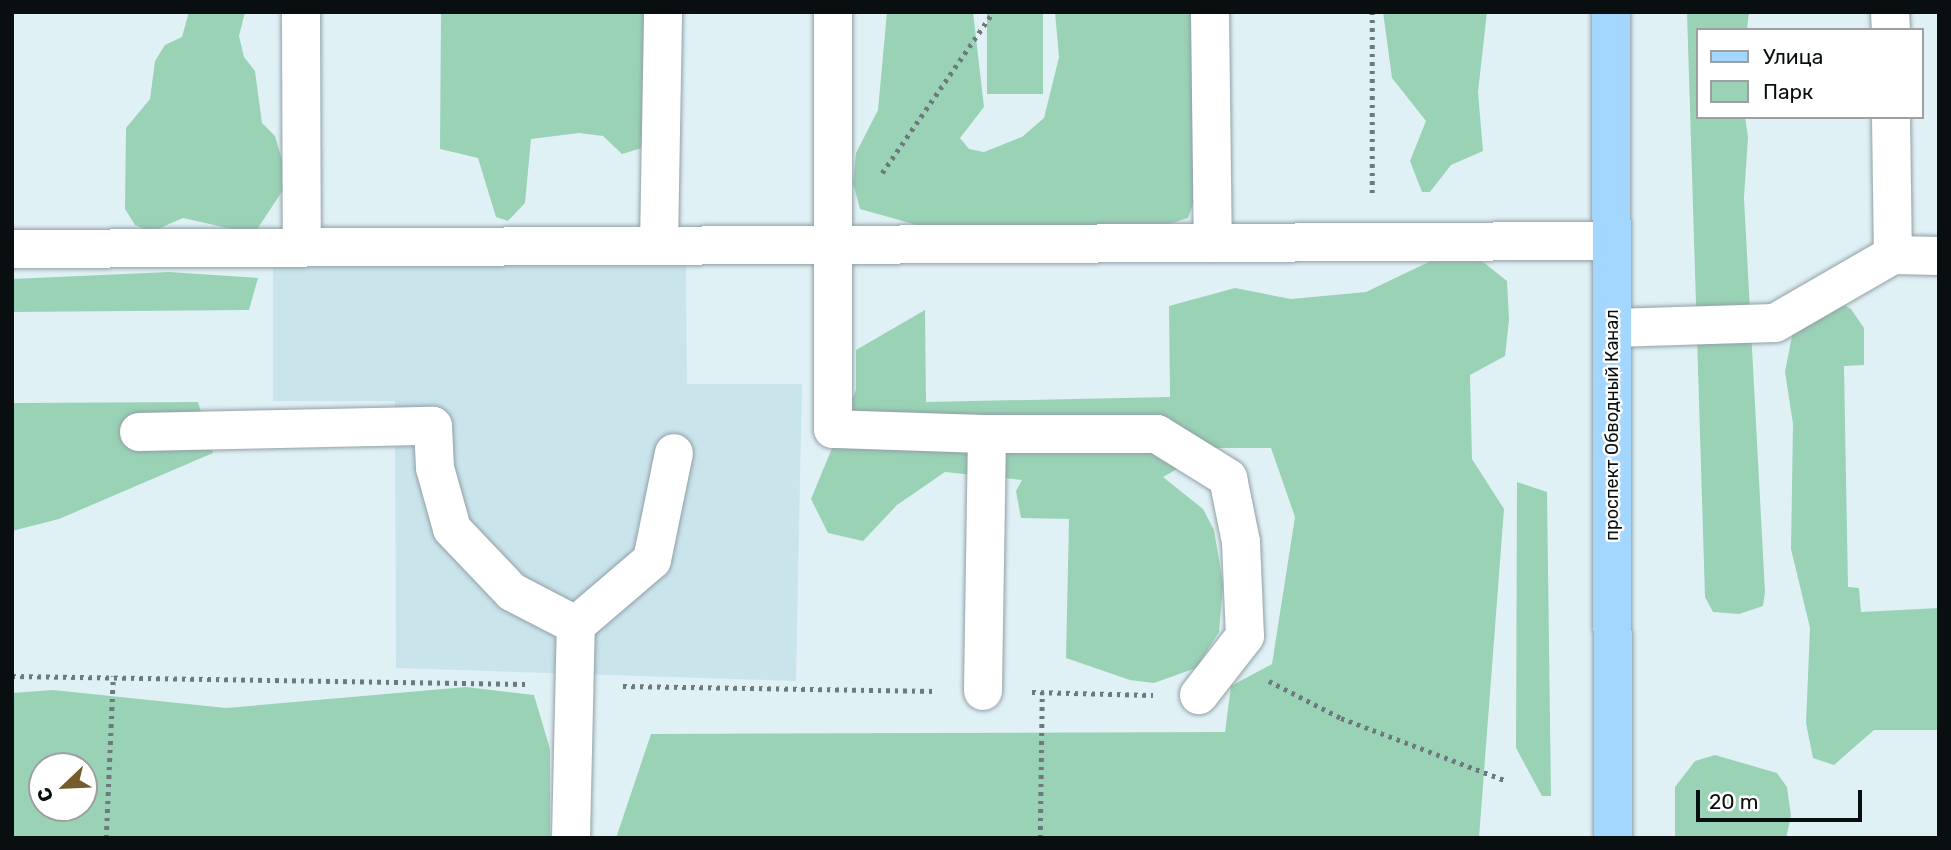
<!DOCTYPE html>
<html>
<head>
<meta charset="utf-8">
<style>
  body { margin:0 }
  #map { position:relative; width:1951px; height:850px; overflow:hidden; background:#e0f1f6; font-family:Rubik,sans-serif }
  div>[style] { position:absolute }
  .built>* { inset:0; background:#cae4ec }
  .green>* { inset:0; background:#9ad2b6; transform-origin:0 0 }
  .path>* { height:4.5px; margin-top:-2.25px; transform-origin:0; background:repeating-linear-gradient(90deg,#6d797c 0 3.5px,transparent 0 8.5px) }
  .roads { filter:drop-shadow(0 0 2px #90a0a5) drop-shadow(0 0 2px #90a0a5) }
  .minor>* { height:38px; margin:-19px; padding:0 19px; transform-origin:19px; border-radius:19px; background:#fff }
  .major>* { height:38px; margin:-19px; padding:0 19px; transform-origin:19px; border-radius:19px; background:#a4d7ff }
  span { translate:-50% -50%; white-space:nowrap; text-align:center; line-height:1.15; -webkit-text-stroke:5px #fff; paint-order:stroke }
  .street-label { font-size:18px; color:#090f11 }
  .frame { position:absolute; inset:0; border:14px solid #090f11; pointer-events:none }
  .legend { position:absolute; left:1696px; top:28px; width:228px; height:91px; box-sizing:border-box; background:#fff; border:2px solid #9d9fa0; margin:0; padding:9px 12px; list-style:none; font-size:21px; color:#090f11 }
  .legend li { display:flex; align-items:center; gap:14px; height:35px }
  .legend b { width:35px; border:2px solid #9d9fa0 }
  .north { position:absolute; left:28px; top:752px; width:70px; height:70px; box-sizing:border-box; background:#fff; border:2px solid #9d9fa0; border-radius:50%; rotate:247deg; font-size:19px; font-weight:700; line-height:28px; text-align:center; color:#090f11 }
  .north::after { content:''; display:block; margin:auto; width:24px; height:32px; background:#765c2d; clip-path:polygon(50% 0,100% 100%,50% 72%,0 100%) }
  .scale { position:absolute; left:1696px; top:790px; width:166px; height:32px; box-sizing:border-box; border:4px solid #090f11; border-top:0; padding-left:9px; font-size:21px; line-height:24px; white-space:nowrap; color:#090f11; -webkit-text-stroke:5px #fff; paint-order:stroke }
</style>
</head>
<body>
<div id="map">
  <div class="built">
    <div style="clip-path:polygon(686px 262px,687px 384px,802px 384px,796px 681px,396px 668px,395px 401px,273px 401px,273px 263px)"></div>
  </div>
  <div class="green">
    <div style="clip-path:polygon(189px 12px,245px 12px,239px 36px,244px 57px,255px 71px,262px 123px,275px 136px,285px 170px,283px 190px,254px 234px,183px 218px,151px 232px,135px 225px,125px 209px,126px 128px,150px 99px,155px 61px,165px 45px,182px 37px)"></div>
    <div style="clip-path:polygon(441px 12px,648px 12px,645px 147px,622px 154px,603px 136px,579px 133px,531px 139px,525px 203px,508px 221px,496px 217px,478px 158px,440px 149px)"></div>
    <div style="clip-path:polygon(887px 12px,973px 12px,984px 107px,960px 138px,969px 149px,984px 152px,1022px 137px,1044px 118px,1059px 57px,1055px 12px,1193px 12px,1194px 201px,1188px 218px,1165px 225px,924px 227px,860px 209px,853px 183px,856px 153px,878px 110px)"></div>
    <div style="left:987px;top:12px;width:56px;height:82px"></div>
    <div style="clip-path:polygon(1383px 12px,1487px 12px,1478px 92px,1483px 151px,1451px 165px,1430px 192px,1422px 192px,1410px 161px,1426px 121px,1392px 78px)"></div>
    <div style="clip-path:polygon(1687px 12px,1749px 12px,1747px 30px,1697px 30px,1697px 117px,1745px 117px,1748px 137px,1744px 198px,1765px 592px,1763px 606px,1739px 614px,1713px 612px,1705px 597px)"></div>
    <div style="clip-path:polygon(1462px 256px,1483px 262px,1507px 281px,1509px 320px,1505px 356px,1470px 375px,1472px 459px,1504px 509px,1479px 838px,616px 838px,651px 734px,1225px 732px,1231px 686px,1272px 664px,1295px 517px,1271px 448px,1214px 448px,1163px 477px,1203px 509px,1214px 530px,1223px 584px,1219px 632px,1196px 668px,1154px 683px,1130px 680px,1066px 658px,1069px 519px,1021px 518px,1016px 491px,1022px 480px,945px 472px,897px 505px,863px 541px,828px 533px,811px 499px,856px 390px,856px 350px,925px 310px,926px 402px,1170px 397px,1169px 306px,1235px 288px,1291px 299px,1366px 292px,1435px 259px)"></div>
    <div style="clip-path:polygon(169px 272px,258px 278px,249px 310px,12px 312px,12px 279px)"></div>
    <div style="clip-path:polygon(1828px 296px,1851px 309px,1864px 328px,1864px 365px,1844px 366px,1848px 587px,1859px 588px,1861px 612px,1939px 608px,1939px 730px,1874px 730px,1834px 765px,1813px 758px,1806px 723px,1810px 628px,1791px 549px,1793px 424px,1785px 372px,1799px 300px)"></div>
    <div style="clip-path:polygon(198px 402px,213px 453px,59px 519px,12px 531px,12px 403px)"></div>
    <div style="clip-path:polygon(1517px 482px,1547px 492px,1551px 796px,1542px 796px,1516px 748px)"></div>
    <div style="clip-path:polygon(evenodd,466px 687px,534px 695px,550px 749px,550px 838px,12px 838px,12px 693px,53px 690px,226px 708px,466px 687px,42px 766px,84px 766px,84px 808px,42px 808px,42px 766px)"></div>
    <div style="clip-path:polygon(1715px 755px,1777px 773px,1787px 787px,1791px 816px,1786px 838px,1675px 838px,1675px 787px,1695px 761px)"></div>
  </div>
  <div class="path">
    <div style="left:882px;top:173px;width:196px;rotate:-55.4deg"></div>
    <div style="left:1372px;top:193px;width:181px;rotate:-90deg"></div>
    <div style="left:12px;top:676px;width:514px;rotate:0.89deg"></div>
    <div style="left:1269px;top:681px;width:81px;rotate:27.2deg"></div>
    <div style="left:1341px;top:718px;width:178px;rotate:20.8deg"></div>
    <div style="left:623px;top:686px;width:313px;rotate:0.9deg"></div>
    <div style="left:1032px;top:692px;width:121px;rotate:1.4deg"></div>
    <div style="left:106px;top:838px;width:162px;rotate:-87.5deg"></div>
    <div style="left:1040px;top:838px;width:145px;rotate:-89.2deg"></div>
  </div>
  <div class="roads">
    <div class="minor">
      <div style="left:301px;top:12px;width:236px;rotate:89.8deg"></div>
      <div style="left:833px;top:12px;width:417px;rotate:90deg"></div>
      <div style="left:833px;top:429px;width:154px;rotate:1.9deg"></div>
      <div style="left:987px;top:434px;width:257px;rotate:90.9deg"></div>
      <div style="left:1210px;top:12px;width:231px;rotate:89.3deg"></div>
      <div style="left:1890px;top:12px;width:18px;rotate:87deg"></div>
      <div style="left:1891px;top:117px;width:138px;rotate:89.2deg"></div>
      <div style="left:659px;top:246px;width:234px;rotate:-89deg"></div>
      <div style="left:12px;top:249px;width:1600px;rotate:-0.29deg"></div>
      <div style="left:1613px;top:328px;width:162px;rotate:-1.8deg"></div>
      <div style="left:1775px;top:323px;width:136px;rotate:-30deg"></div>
      <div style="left:1893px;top:255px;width:46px;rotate:1.2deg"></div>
      <div style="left:139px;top:432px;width:294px;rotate:-1.2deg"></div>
      <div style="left:433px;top:426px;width:42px;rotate:87.3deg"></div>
      <div style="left:435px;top:468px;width:63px;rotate:74.4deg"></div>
      <div style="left:452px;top:529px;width:87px;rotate:46.4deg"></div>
      <div style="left:512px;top:592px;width:72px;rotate:27.3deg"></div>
      <div style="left:987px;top:434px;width:170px"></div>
      <div style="left:1157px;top:434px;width:84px;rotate:31.8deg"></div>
      <div style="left:1228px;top:478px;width:65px;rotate:78.5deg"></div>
      <div style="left:1241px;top:542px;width:94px;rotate:87.6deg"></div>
      <div style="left:1245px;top:636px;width:75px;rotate:127.9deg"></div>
      <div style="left:571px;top:838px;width:213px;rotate:-88.7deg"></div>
      <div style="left:576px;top:625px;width:100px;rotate:-40.5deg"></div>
      <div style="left:652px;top:560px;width:109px;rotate:-78.4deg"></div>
    </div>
    <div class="major">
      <div style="left:1611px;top:12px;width:826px;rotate:89.86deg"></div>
    </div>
  </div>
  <div class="street-label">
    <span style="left:1612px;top:425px;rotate:-90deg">проспект Обводный Канал</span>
  </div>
  <div class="frame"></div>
  <ul class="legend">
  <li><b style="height:9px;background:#a4d7ff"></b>Улица</li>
  <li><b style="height:19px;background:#9ad2b6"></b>Парк</li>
  </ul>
  <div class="north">С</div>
  <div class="scale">20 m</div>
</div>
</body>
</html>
